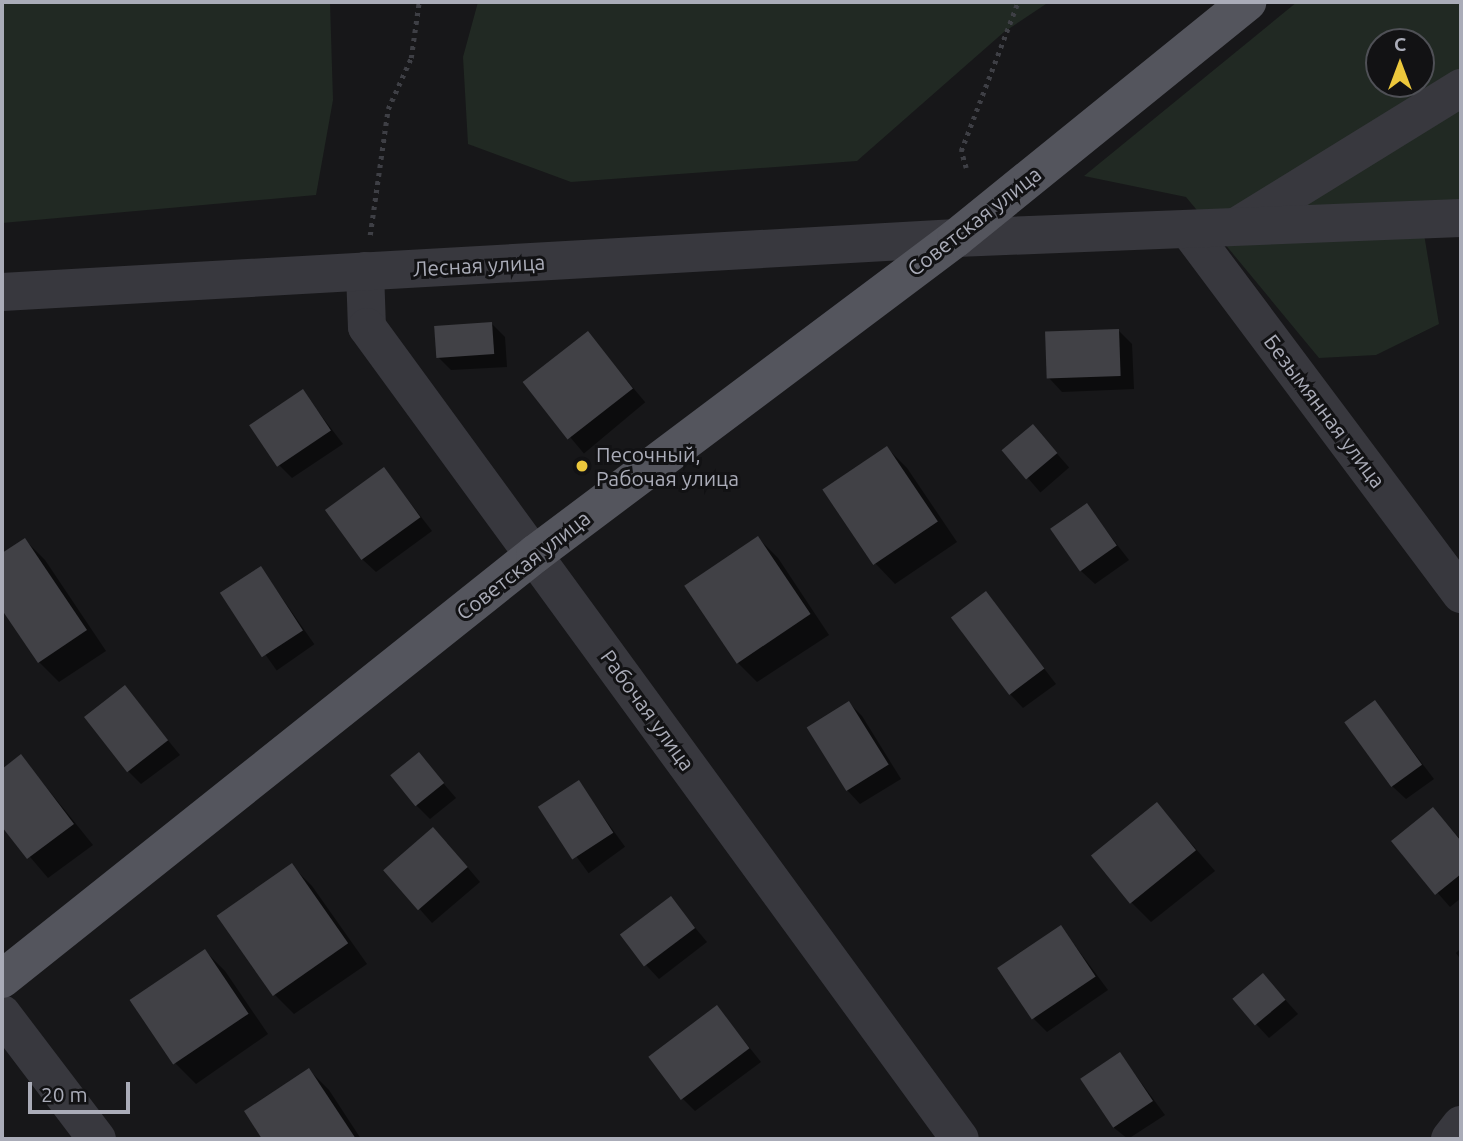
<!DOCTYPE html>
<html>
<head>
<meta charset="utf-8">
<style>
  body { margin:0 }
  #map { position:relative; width:1463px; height:1141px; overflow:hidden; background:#171719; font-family:Ubuntu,sans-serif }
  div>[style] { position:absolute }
  .green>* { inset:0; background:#212923 }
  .shadow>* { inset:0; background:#0007; transform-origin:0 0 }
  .building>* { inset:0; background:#414146; transform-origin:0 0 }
  .path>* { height:4.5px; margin-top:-2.25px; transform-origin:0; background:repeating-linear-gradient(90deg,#3e3f45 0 3.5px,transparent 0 8.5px) }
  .minor>* { height:38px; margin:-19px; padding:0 19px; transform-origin:19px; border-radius:19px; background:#38383e }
  .major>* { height:38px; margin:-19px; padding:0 19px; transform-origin:19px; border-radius:19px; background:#54555d }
  .dots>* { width:19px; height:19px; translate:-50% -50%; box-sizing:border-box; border:4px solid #121214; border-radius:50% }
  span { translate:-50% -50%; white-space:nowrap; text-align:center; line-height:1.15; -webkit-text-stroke:6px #121214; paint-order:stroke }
  .street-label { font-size:21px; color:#aaacb8 }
  .poi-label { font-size:21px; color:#aaacb8 }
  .left { translate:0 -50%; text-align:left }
  .frame { position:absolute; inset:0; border:4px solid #aaacb8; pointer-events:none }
  .north { position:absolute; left:1365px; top:28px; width:70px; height:70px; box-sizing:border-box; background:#121214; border:2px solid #4f5056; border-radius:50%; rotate:0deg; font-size:19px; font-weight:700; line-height:28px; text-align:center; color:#aaacb8 }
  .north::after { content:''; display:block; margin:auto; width:24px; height:32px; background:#ecc83c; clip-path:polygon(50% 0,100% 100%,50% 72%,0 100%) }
  .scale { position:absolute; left:28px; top:1082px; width:102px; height:32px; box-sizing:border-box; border:4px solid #aaacb8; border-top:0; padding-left:9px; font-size:21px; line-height:24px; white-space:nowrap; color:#aaacb8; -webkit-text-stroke:5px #121214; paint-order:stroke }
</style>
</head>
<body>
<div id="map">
  <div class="green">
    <div style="clip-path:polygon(2px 2px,330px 2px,333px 100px,316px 195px,2px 223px)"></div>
    <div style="clip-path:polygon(478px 2px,1049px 2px,1004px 32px,857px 161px,571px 182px,468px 144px,463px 57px)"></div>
    <div style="clip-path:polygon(evenodd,1297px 2px,1461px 2px,1461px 207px,1424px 234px,1439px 324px,1376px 355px,1319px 358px,1186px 197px,1084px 176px,1297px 2px,1379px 42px,1421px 42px,1421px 84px,1379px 84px,1379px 42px)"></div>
  </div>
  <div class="shadow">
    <div style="clip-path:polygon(492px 324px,505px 337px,507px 367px,451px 370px,437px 356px)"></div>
    <div style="clip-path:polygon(1118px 330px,1132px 344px,1134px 389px,1062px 392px,1049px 378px)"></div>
    <div style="left:588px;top:334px;width:89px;height:80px;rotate:50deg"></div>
    <div style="clip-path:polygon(303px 392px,343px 444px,292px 478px,279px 465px)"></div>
    <div style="left:1033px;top:426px;width:55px;height:38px;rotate:49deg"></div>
    <div style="clip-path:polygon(887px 448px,907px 468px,957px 542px,895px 584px,875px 563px)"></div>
    <div style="clip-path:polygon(384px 469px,432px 531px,376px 572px,362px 559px)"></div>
    <div style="clip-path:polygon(1087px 506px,1129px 560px,1095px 584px,1081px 571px)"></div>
    <div style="clip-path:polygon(758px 538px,778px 558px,829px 635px,757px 682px,737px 662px)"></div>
    <div style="clip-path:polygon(25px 540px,45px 560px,106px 651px,59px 682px,39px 662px,2px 607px,2px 555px)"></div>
    <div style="left:261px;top:568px;width:93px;height:46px;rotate:55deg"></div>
    <div style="clip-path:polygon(986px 593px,1056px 684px,1023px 708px,1010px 694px)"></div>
    <div style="clip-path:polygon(125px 688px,180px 755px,141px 784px,128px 771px)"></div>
    <div style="clip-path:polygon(1375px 702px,1434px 779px,1406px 799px,1392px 786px)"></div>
    <div style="clip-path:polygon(849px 703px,862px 716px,901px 779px,860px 804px,847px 790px)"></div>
    <div style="clip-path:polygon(419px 755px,456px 798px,430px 819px,417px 806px)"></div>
    <div style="clip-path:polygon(21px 756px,93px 845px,48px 878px,2px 824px,2px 771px)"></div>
    <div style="left:578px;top:782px;width:80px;height:45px;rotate:54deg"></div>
    <div style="clip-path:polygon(1157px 804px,1215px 871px,1151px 922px,1131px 902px)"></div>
    <div style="clip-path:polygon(1433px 809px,1461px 840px,1461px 898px,1450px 907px,1393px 842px)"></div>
    <div style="clip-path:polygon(447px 843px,480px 882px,432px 923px,385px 870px)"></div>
    <div style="clip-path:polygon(292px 866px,312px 886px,367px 964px,294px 1014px,274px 994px)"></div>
    <div style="clip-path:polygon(671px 899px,707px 942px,659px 979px,646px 965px)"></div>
    <div style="clip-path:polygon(1061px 927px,1108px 990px,1047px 1032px,1034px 1019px)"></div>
    <div style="clip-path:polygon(1461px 948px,1461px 960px,1456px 953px)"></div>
    <div style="clip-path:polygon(205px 951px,225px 971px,268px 1034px,196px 1084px,176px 1064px,132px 1001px)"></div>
    <div style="clip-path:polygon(1263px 975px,1298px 1014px,1269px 1038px,1256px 1024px)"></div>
    <div style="clip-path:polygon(717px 1007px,761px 1062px,695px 1111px,682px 1098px)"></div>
    <div style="clip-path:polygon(1120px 1054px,1165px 1115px,1128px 1139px,1113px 1127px)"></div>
    <div style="clip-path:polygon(309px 1070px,329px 1090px,361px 1139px,264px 1139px,246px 1112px)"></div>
  </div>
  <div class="building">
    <div style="left:492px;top:322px;width:32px;height:58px;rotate:86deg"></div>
    <div style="left:1119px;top:329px;width:47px;height:74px;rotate:88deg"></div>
    <div style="left:588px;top:331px;width:73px;height:83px;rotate:52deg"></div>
    <div style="left:303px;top:389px;width:50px;height:65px;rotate:56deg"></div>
    <div style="left:1033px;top:424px;width:38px;height:41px;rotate:50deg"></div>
    <div style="left:887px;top:446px;width:91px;height:78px;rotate:56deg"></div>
    <div style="left:384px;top:467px;width:62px;height:73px;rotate:54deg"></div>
    <div style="left:1087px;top:503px;width:52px;height:45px;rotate:55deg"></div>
    <div style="left:758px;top:536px;width:94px;height:89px;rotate:56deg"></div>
    <div style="clip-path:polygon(25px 538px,87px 630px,38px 663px,2px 610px,2px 553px)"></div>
    <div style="left:261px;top:566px;width:77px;height:49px;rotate:57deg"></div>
    <div style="left:986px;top:591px;width:97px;height:44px;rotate:53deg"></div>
    <div style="left:125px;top:685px;width:70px;height:52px;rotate:52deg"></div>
    <div style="left:1375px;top:700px;width:80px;height:38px;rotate:54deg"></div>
    <div style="left:849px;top:701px;width:75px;height:50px;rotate:58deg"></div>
    <div style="left:419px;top:752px;width:40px;height:37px;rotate:51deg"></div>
    <div style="clip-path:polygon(21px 754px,74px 824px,27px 859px,2px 827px,2px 769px)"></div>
    <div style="left:579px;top:780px;width:63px;height:49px;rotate:57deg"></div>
    <div style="left:1157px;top:802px;width:62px;height:85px;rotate:51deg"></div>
    <div style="clip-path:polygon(1433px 807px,1461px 841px,1461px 874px,1435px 895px,1391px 841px)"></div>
    <div style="left:433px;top:827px;width:53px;height:66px;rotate:49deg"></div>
    <div style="left:292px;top:863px;width:98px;height:92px;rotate:55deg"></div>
    <div style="left:671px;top:896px;width:40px;height:64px;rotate:53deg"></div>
    <div style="left:1061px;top:925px;width:62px;height:77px;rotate:56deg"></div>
    <div style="left:205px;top:949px;width:78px;height:91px;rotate:56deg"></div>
    <div style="left:1263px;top:973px;width:35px;height:40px;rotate:50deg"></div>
    <div style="left:717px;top:1005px;width:54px;height:86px;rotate:53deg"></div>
    <div style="left:1120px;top:1052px;width:59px;height:48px;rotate:56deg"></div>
    <div style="clip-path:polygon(309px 1068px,356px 1139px,262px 1139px,244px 1111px)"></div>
  </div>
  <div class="path">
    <div style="left:966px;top:168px;width:18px;rotate:-106deg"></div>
    <div style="left:961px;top:151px;width:160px;rotate:-69.1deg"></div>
    <div style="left:370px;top:235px;width:127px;rotate:-81.9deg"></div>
    <div style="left:388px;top:109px;width:56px;rotate:-65.7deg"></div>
    <div style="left:411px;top:58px;width:57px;rotate:-81.9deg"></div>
  </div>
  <div class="minor">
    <div style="left:1239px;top:225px;width:261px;rotate:-31.7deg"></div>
    <div style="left:1188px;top:229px;width:456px;rotate:53.2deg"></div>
    <div style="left:365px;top:271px;width:56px;rotate:88deg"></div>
    <div style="left:367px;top:327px;width:1005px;rotate:53.86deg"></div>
    <div style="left:2px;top:292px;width:956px;rotate:-3.24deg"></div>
    <div style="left:956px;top:238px;width:505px;rotate:-2.27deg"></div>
    <div style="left:2px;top:1014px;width:157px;rotate:52.8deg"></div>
    <div style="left:1450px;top:1139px;width:18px;rotate:-52deg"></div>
  </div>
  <div class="major">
    <div style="left:2px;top:979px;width:682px;rotate:-38.57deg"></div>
    <div style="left:535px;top:554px;width:526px;rotate:-36.89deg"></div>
    <div style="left:956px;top:238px;width:375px;rotate:-39deg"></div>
  </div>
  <div class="dots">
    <div style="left:582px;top:466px;background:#ecc83c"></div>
  </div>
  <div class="street-label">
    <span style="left:974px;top:221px;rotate:-38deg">Советская улица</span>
    <span style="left:479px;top:265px;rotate:-3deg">Лесная улица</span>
    <span style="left:1325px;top:411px;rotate:53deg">Безымянная улица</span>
    <span style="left:523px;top:565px;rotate:-38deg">Советская улица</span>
    <span style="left:648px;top:710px;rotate:54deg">Рабочая улица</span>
  </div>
  <div class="poi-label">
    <span class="left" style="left:596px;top:466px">Песочный,<br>Рабочая улица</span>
  </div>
  <div class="frame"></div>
  <div class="north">С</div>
  <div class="scale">20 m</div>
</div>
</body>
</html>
